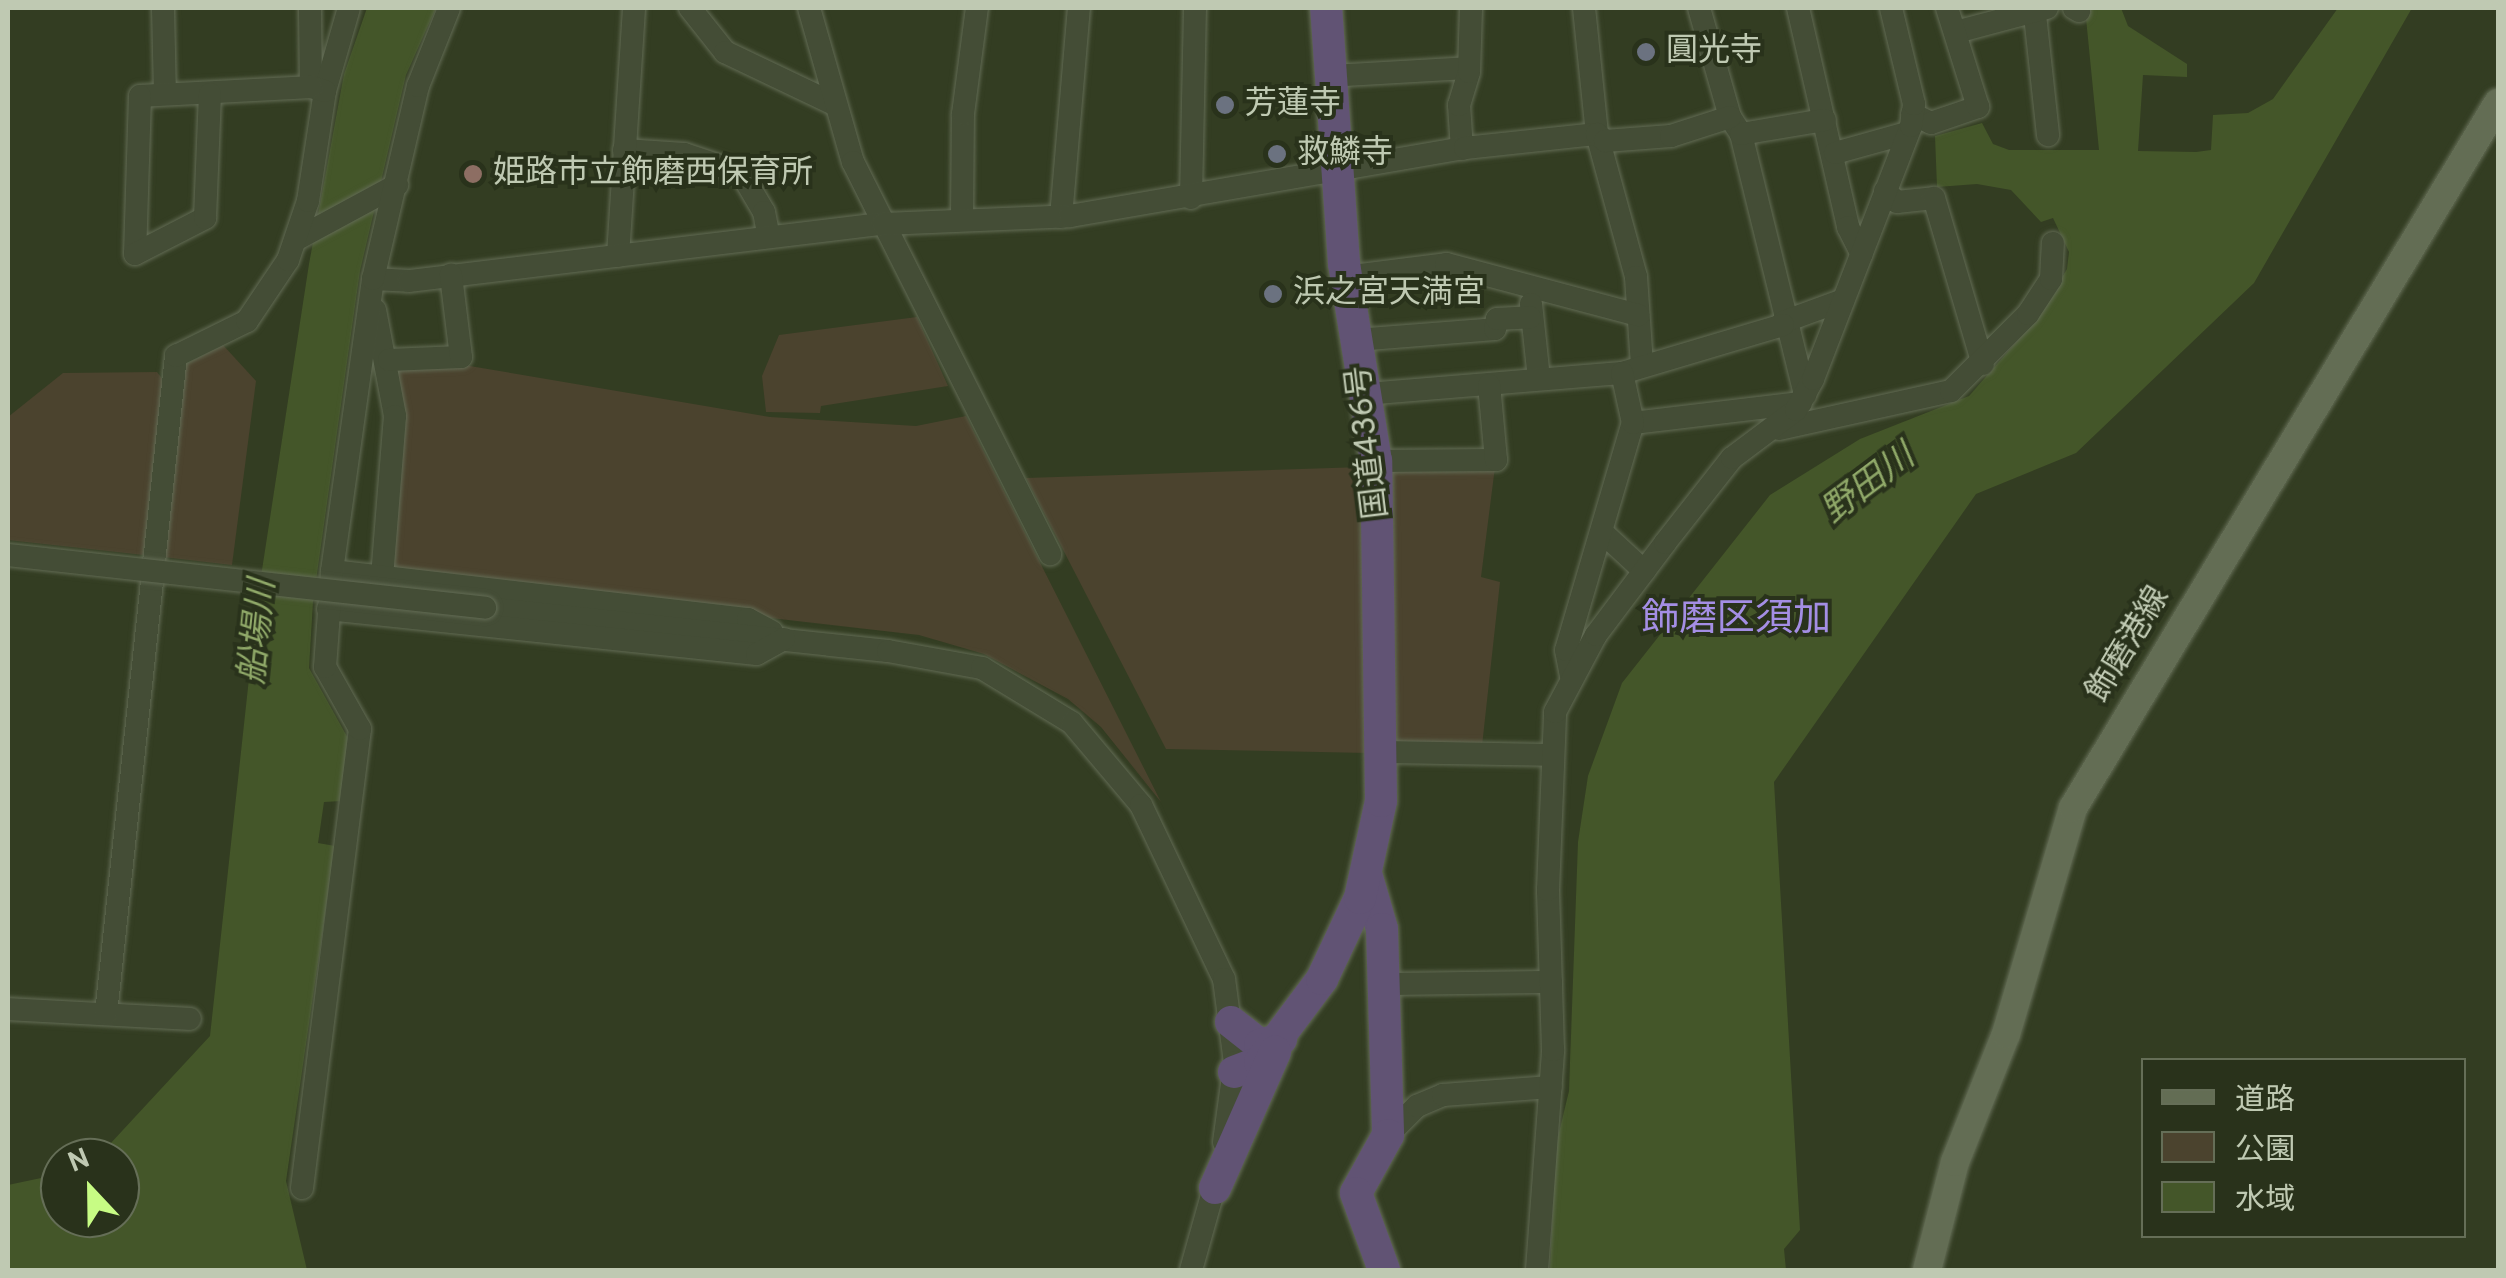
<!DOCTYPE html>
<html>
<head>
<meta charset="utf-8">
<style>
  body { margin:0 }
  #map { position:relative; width:2506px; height:1278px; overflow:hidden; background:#333d22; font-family:Overpass,"Noto Sans JP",sans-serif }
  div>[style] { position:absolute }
  .green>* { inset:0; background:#4b432e }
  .water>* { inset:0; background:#445629 }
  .roads { filter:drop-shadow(0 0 2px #626b54) drop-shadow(0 0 2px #626b54) }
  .minor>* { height:22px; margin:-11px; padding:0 11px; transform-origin:11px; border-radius:11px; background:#444d36 }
  .major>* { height:28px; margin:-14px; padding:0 14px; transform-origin:14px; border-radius:14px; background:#636d54 }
  .highway>* { height:32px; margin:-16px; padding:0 16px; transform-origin:16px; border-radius:16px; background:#615374 }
  .bridges { filter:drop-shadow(0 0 2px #626b54) drop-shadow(0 0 2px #626b54) }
  .minor-bridge>* { height:22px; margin:-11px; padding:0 11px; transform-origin:11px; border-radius:11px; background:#444d36 }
  .dots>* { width:28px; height:28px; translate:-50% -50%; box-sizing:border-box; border:5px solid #29321b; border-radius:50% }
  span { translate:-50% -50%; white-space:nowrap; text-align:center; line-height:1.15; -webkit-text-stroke:8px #29321b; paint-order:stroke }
  .poi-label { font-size:32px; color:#bfc9b2 }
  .left { translate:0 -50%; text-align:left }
  .street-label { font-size:32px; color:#bfc9b2 }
  .water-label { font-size:35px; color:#90a969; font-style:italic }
  .quarter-label { font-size:38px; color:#a48ee4 }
  .frame { position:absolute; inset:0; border:10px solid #bfc9b2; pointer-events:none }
  .legend { position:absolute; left:2141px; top:1058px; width:325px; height:180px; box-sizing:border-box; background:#29321b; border:2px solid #656e57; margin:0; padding:12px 18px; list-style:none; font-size:30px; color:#bfc9b2 }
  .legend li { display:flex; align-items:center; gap:20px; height:50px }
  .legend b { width:50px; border:2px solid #656e57 }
  .north { position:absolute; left:40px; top:1138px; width:100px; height:100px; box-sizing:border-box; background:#29321b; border:2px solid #656e57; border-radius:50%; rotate:338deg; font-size:28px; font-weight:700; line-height:40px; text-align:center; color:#bfc9b2 }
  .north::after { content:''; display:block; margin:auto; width:35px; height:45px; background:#c7fc84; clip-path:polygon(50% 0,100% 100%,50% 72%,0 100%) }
</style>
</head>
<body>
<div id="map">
  <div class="green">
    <div style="clip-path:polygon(917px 317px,948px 386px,821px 406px,820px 413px,766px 412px,762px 376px,779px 335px)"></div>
    <div style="clip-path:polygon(223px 345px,256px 381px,232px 565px,163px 557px,180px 367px)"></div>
    <div style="clip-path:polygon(398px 363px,458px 364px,770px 417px,916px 426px,966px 416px,1161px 802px,1101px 727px,1068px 699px,984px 654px,919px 635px,388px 574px)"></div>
    <div style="clip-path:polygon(157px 372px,164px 381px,144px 555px,8px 540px,8px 417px,63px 373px)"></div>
    <div style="clip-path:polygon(1362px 467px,1368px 753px,1166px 749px,1026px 478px)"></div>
    <div style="clip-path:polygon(1495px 467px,1481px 577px,1500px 582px,1482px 746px,1396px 744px,1392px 469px)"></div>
  </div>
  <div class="water">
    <div style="clip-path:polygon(367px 8px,436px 8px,406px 75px,360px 271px,313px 602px,309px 668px,349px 740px,342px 801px,324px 802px,318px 843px,335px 846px,286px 1181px,307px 1270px,8px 1270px,8px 1185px,60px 1174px,60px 1218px,120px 1218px,120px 1158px,97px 1158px,210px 1036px,258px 596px,309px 264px,344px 74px)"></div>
    <div style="clip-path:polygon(2085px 8px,2121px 8px,2128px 26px,2187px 64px,2187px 77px,2143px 75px,2138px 151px,2196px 152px,2211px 150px,2213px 115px,2248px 113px,2273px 99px,2338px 8px,2412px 8px,2254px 283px,2076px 453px,1976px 494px,1774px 782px,1800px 1230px,1784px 1249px,1786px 1270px,1550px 1270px,1556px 1145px,1569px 1091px,1578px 842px,1588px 776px,1622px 683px,1770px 495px,1860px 439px,1969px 396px,2040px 315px,2067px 269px,2069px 252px,2053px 218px,2041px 222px,2011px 190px,1977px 184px,1937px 187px,1935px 136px,1982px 123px,1993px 144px,2009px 150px,2099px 150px)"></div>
  </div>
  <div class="roads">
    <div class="minor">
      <div style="left:163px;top:8px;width:86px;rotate:88.7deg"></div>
      <div style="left:310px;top:8px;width:79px;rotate:89.3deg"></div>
      <div style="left:690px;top:8px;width:56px;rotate:51.5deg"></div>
      <div style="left:725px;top:52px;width:119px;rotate:25.5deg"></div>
      <div style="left:809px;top:8px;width:160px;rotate:74.1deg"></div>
      <div style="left:853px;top:162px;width:439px;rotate:63.3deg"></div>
      <div style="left:1584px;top:8px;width:127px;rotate:84.1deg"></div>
      <div style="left:1597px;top:134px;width:148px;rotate:74.7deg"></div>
      <div style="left:1636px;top:277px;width:89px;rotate:86.1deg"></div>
      <div style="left:1699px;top:8px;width:113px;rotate:74.1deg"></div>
      <div style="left:1730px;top:117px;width:20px;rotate:57deg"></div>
      <div style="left:1741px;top:134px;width:269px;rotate:76.2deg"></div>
      <div style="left:1798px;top:8px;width:225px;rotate:77.1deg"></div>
      <div style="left:1848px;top:227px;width:30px;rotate:63deg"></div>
      <div style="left:2074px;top:8px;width:6px;rotate:31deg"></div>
      <div style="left:2035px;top:15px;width:121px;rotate:83.8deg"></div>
      <div style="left:1956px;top:32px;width:94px;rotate:-14.8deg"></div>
      <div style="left:1330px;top:76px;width:139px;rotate:-3.3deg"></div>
      <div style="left:325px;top:91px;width:86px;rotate:-73.9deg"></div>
      <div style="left:1912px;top:114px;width:21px;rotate:25deg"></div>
      <div style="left:1931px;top:123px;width:50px;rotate:-18.8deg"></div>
      <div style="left:1978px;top:107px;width:104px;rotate:-107.4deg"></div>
      <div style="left:1741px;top:134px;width:85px;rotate:-9.5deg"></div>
      <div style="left:1462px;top:149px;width:44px;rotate:-93.9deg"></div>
      <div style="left:1459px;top:105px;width:34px;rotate:-73deg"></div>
      <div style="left:1469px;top:72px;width:64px;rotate:-88.2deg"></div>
      <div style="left:624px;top:150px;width:60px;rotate:3.8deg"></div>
      <div style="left:684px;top:154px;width:60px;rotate:18.4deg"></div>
      <div style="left:741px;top:173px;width:45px;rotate:59.5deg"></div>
      <div style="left:764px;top:212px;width:25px;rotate:79deg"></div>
      <div style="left:1835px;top:153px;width:75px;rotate:-15.5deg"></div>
      <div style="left:1885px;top:191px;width:16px;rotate:43deg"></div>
      <div style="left:1897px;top:202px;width:37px;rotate:-6deg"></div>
      <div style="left:1934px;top:198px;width:173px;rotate:73.6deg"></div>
      <div style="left:1191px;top:198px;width:190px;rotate:-88.8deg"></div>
      <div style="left:1061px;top:217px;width:210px;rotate:-85.1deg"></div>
      <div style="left:962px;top:220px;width:106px;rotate:-89.5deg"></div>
      <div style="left:963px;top:114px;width:107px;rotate:-82.5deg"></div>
      <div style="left:297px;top:239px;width:114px;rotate:-28.4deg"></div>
      <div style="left:618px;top:256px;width:249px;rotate:-86.3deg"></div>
      <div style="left:1345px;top:277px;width:102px;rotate:-7.3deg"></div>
      <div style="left:1446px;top:264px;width:199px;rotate:14.9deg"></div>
      <div style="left:373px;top:279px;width:36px;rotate:3deg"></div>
      <div style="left:409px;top:281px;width:477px;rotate:-6.9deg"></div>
      <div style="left:883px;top:224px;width:187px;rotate:-2.4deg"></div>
      <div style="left:1070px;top:216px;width:401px;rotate:-9.8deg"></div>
      <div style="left:1465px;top:148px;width:133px;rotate:-6.1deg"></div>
      <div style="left:1597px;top:134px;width:11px;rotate:41deg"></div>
      <div style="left:1605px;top:141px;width:66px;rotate:-4.3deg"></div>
      <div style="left:1671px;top:136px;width:62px;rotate:-17.9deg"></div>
      <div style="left:1531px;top:304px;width:75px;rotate:83.9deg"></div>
      <div style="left:375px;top:310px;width:108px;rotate:79.3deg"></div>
      <div style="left:395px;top:416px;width:162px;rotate:94.6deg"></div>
      <div style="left:1783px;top:322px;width:64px;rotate:-20.1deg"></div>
      <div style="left:1356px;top:340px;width:139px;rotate:-4.5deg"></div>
      <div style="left:1495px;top:329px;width:10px;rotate:-79deg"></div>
      <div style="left:1497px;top:319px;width:33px;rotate:-3deg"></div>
      <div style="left:389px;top:360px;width:72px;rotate:-2.4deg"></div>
      <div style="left:461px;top:357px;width:83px;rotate:-97deg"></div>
      <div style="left:1366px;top:394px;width:257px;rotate:-4.7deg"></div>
      <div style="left:1622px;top:373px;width:168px;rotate:-16.6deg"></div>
      <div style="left:1633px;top:423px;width:169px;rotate:-6.8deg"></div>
      <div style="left:1779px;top:429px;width:176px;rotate:-12.5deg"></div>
      <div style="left:1951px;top:391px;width:109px;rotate:-45deg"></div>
      <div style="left:2028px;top:314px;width:42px;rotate:-56.7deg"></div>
      <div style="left:2051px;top:279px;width:36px;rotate:-87deg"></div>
      <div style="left:1376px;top:461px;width:120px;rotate:-0.5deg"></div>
      <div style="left:1496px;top:460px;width:75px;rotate:-95.3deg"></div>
      <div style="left:1603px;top:533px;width:56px;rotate:42.8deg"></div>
      <div style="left:332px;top:571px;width:419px;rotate:6.6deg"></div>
      <div style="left:748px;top:619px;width:27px;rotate:28deg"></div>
      <div style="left:485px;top:608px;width:405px;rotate:6.1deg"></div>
      <div style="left:888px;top:651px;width:96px;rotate:10.3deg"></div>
      <div style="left:982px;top:668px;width:105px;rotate:31.4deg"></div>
      <div style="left:1072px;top:723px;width:107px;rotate:49.9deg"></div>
      <div style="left:1141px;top:805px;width:193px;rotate:64.5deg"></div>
      <div style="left:1224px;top:979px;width:84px;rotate:82.5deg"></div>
      <div style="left:1235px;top:1062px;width:81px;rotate:97.8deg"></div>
      <div style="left:328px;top:609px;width:431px;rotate:6deg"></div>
      <div style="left:757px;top:654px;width:31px;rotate:-29deg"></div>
      <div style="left:1571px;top:676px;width:26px;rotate:-101deg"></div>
      <div style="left:1566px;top:650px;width:237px;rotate:-73.6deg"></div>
      <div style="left:1633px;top:423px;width:51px;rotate:-102.4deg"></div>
      <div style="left:1383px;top:752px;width:168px;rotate:1deg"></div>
      <div style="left:1384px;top:984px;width:167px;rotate:-0.7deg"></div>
      <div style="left:8px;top:1009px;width:182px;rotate:3.1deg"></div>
      <div style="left:106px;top:1014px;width:662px;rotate:-83.93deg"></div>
      <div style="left:176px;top:356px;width:79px;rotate:-26.2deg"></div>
      <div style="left:247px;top:321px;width:73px;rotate:-56.1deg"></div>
      <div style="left:288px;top:260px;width:62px;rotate:-71.3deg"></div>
      <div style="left:308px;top:201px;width:111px;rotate:-81.2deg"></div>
      <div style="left:325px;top:91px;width:15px;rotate:-164deg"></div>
      <div style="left:311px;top:87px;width:171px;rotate:177deg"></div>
      <div style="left:140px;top:96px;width:158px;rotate:91.8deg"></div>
      <div style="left:135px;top:254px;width:79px;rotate:-27.2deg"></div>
      <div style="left:205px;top:218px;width:124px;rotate:-87.7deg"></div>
      <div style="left:1388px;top:1135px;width:41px;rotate:-45deg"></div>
      <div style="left:1417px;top:1106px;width:28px;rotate:-23deg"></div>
      <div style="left:1443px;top:1095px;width:108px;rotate:-4.2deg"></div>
      <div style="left:302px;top:1188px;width:463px;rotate:-82.8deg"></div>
      <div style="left:360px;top:729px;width:71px;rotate:-119.4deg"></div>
      <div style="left:325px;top:667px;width:96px;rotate:-85.8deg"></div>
      <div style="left:332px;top:571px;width:295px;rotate:-82deg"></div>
      <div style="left:373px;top:279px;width:198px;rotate:-76.9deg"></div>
      <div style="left:418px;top:86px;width:84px;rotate:-68.3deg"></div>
      <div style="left:1191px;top:1270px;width:100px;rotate:-74.3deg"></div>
      <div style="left:1537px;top:1270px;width:221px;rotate:-85.8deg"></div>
      <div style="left:1553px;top:1050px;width:160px;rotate:-91.8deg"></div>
      <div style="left:1548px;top:890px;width:178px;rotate:-87.7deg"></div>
      <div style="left:1555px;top:712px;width:87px;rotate:-62deg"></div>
      <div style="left:1596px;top:635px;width:115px;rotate:-53.1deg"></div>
      <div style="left:1665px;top:543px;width:108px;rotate:-51.8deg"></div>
      <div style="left:1732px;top:458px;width:80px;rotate:-36.9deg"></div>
      <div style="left:1796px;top:410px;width:35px;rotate:-61deg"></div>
      <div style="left:1813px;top:379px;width:271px;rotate:-68.8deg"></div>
      <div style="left:1911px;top:126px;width:22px;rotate:-82deg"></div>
      <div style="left:1914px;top:104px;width:99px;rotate:-103.5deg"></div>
    </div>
    <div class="major">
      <div style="left:1927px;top:1270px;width:112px;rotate:-75.5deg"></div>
      <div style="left:1955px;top:1162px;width:138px;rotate:-68.3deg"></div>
      <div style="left:2006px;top:1034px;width:236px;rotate:-73.5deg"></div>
      <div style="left:2073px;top:808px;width:823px;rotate:-58.92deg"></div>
    </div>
    <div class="highway">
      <div style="left:1367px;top:877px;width:54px;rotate:73.9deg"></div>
      <div style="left:1382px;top:929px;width:206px;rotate:88.3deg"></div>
      <div style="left:1388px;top:1135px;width:66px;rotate:118.9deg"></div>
      <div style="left:1356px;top:1193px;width:82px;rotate:70deg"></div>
      <div style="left:1231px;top:1022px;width:37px;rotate:38deg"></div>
      <div style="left:1260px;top:1045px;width:22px;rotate:-16deg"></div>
      <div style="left:1234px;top:1072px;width:28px;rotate:-21deg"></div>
      <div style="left:1260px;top:1062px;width:104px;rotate:-53.2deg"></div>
      <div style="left:1322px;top:979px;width:89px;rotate:-64.9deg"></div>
      <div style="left:1360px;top:898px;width:99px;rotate:-77.8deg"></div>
      <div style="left:1381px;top:801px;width:340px;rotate:-90.8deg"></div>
      <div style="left:1376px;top:461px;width:201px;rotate:-99.2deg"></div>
      <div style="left:1344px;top:263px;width:256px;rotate:-94deg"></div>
      <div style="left:1215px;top:1188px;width:149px;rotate:-66.2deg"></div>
    </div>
  </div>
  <div class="bridges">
    <div class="minor-bridge">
      <div style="left:8px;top:555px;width:480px;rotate:6.3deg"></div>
    </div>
  </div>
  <div class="dots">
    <div style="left:1646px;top:52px;background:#6b7280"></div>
    <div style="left:1225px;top:105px;background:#6b7280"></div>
    <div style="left:1277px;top:154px;background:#6b7280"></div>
    <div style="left:473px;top:174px;background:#8d6e63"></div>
    <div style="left:1273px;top:294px;background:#6b7280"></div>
  </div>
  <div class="poi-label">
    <span class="left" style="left:1666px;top:52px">圓光寺</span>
    <span class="left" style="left:1245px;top:105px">芳蓮寺</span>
    <span class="left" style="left:1297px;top:154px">救鱗寺</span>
    <span class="left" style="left:493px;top:174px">姫路市立飾磨西保育所</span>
    <span class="left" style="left:1293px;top:294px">浜之宮天満宮</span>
  </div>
  <div class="street-label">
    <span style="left:1369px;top:442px;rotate:-97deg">国道436号</span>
    <span style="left:2129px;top:645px;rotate:-59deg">飾磨港線</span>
  </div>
  <div class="water-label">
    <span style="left:1869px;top:485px;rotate:-37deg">野田川</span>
    <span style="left:259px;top:632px;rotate:-84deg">船場川</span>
  </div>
  <div class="quarter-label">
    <span style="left:1736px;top:621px">飾磨区須加</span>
  </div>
  <div class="frame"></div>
  <ul class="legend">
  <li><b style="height:12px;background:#636d54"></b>道路</li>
  <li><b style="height:28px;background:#4b432e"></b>公園</li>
  <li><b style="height:28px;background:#445629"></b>水域</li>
  </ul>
  <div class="north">N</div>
</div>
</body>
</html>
